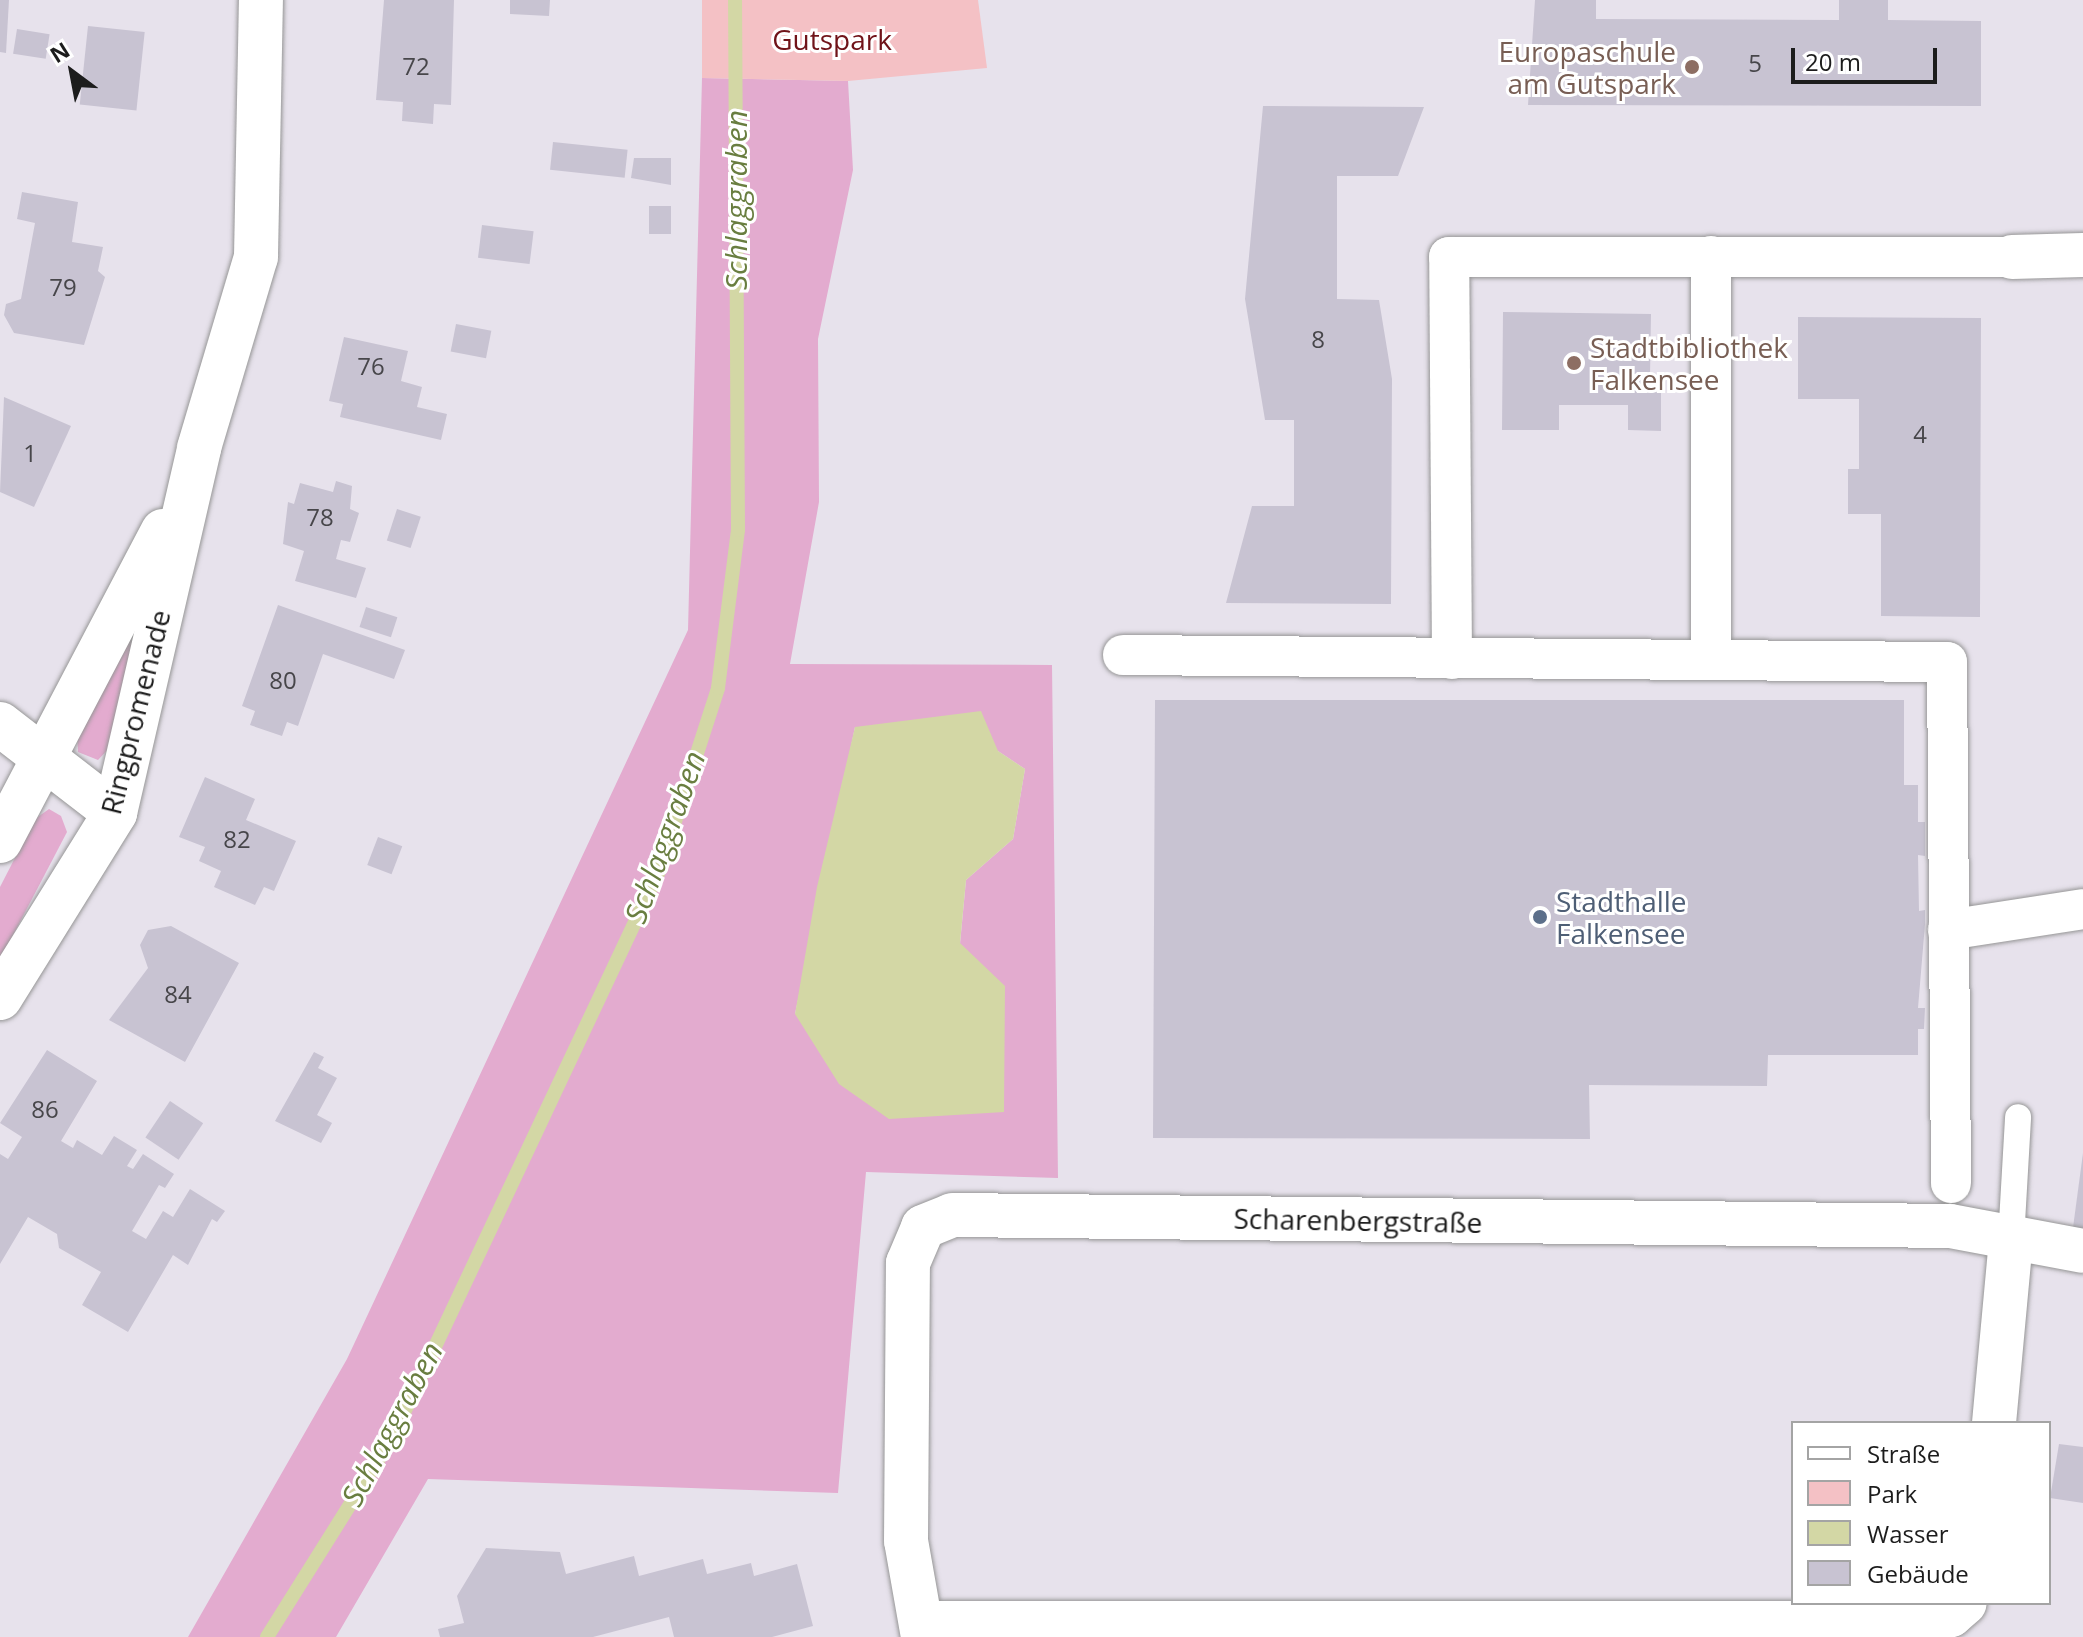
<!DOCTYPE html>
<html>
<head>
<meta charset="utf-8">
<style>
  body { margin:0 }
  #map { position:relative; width:2083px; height:1637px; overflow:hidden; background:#e7e2ec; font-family:"Open Sans",sans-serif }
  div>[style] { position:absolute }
  .grass>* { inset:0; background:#e3abcf }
  .park>* { inset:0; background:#f4c1c5 }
  .water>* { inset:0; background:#d3d7a5 }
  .stream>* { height:14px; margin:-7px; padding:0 7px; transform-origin:7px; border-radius:7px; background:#d3d7a5 }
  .building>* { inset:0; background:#c8c3d2; transform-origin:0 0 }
  .roads { filter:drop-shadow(0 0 2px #969696) drop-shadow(0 0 2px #969696) }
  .service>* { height:26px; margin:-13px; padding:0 13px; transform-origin:13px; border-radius:13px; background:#fff }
  .pedestrian>* { height:40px; margin:-20px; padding:0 20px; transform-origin:20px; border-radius:20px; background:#fff }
  .minor>* { height:44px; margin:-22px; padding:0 22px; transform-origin:22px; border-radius:22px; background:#fff }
  .dots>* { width:22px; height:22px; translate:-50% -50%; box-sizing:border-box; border:4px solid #fff; border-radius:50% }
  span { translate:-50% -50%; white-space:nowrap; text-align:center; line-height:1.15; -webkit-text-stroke:6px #fff; paint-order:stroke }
  .number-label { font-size:24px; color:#47464a }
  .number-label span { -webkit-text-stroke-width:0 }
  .park-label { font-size:28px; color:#701319 }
  .education-label { font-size:28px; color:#785e54 }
  .right { translate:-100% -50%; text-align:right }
  .left { translate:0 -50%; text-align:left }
  .street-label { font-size:28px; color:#1c1c1c }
  .service-label { font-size:28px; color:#4e5e75 }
  .water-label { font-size:30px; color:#697e40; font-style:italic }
  .legend { position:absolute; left:1791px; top:1421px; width:260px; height:184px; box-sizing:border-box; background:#fff; border:2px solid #a4a4a4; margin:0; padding:10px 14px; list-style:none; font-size:24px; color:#1c1c1c }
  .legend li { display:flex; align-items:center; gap:16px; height:40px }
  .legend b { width:40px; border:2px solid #a4a4a4 }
  .north { position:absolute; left:32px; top:32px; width:80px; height:80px; -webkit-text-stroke:6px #fff; paint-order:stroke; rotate:328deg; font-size:22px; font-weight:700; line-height:32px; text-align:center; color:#1c1c1c }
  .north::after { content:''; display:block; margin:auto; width:28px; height:36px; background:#1c1c1c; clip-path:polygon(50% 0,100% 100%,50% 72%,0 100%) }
  .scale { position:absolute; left:1791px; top:48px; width:146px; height:36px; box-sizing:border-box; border:4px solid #1c1c1c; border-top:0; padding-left:10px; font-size:24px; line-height:28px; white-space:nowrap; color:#1c1c1c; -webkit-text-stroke:6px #fff; paint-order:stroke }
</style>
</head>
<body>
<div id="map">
  <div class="grass">
    <div style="clip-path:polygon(evenodd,702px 78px,848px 81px,853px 170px,818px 339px,819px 502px,790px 664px,1052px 665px,1058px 1178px,866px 1172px,838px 1493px,428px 1479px,336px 1637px,188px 1637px,347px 1359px,688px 630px,702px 78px,855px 727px,998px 751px,1025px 769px,1013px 839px,966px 880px,960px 944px,795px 1014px,855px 727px)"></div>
    <div style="clip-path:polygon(145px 595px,115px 742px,98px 760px,78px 752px,77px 732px)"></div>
    <div style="clip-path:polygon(49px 809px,61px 816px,67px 832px,0 960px,0 887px,35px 819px)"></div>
  </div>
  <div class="park">
    <div style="clip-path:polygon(702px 0,978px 0,987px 68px,848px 81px,702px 78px)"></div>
  </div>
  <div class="water">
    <div style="clip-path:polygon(981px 711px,998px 751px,1025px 769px,1013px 839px,966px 880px,960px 943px,1005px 986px,1004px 1112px,889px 1119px,839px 1084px,795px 1014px,817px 887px,855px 727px)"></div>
  </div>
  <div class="stream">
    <div style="left:267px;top:1637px;width:235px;rotate:-57.9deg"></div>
    <div style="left:392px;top:1438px;width:627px;rotate:-64.78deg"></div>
    <div style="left:659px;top:871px;width:192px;rotate:-72.1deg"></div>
    <div style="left:718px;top:688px;width:159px;rotate:-82.8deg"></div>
    <div style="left:738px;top:530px;width:530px;rotate:-90.32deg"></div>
  </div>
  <div class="building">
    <div style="clip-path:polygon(0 0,9px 0,6px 53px,0 52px)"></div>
    <div style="clip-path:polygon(384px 0,454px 0,451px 105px,434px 104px,433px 124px,402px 121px,403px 102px,376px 100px)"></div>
    <div style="clip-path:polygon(510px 0,550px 0,549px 16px,510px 14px)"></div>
    <div style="clip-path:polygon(1535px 0,1596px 0,1596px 19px,1839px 20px,1839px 0,1888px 0,1888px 20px,1981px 21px,1981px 106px,1528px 105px)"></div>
    <div style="left:88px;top:26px;width:57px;height:79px;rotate:6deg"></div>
    <div style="left:17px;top:29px;width:33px;height:25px;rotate:9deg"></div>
    <div style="clip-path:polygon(1263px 106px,1424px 107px,1398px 176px,1337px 176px,1337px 299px,1379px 300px,1392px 379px,1391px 604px,1226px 603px,1252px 506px,1294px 506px,1294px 420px,1265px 420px,1245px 299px)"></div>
    <div style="left:553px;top:142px;width:75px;height:28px;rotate:6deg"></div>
    <div style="clip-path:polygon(634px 158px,671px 158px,671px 185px,631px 178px)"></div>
    <div style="clip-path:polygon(22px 192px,78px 202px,72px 242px,103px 247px,98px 271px,105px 277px,84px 345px,14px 333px,4px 315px,6px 304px,21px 299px,35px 223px,17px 219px)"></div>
    <div style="left:649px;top:206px;width:22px;height:28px"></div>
    <div style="left:482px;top:225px;width:52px;height:33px;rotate:7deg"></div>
    <div style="clip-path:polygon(1503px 312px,1651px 314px,1650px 376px,1661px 376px,1661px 431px,1628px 430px,1628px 405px,1559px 405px,1559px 430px,1502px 430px)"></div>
    <div style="clip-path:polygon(1798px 317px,1981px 318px,1980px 617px,1881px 616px,1881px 514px,1848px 514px,1848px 469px,1859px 469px,1859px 399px,1798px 399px)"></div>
    <div style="left:456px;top:324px;width:36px;height:28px;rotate:11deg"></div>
    <div style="clip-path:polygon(344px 337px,408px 351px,401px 381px,422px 387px,417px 407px,447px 414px,441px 440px,340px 417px,343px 404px,329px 401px)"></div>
    <div style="clip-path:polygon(4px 397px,71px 426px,34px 507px,0 492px)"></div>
    <div style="clip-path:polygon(336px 481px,352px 486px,350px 509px,359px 513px,350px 542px,341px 540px,336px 559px,366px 568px,356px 598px,295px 581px,304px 551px,283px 544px,288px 502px,294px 504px,300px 483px,333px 492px)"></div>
    <div style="left:397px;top:509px;width:25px;height:33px;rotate:18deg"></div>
    <div style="clip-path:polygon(278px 605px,405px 650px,394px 679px,323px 654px,298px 726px,287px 722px,282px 736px,250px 725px,255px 711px,242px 706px)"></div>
    <div style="left:366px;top:607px;width:33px;height:21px;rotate:18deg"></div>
    <div style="clip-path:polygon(1155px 700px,1904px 700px,1904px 785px,1918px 785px,1918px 822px,1925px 822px,1925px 856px,1918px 855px,1919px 911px,1925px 910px,1925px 924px,1918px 1008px,1925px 1008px,1924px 1029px,1918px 1029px,1918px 1055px,1768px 1055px,1767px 1086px,1589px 1085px,1590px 1139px,1153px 1138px)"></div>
    <div style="clip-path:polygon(205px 777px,255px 799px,246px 820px,296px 841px,274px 891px,264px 887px,255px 905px,214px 887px,221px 871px,199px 861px,205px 847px,179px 837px)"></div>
    <div style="left:378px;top:837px;width:26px;height:30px;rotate:21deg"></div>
    <div style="clip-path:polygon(171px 926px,239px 963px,185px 1062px,109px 1020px,148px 968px,140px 945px,148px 930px)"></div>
    <div style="clip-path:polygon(47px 1050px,97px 1081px,61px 1141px,73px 1148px,77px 1140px,102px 1155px,114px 1136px,137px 1150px,127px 1166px,133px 1169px,143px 1154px,174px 1174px,165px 1188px,159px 1185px,132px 1231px,146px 1239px,163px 1211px,173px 1217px,190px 1189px,225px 1211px,217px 1222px,212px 1219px,188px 1265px,173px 1255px,128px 1332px,82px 1305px,101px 1272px,59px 1248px,57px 1234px,28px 1217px,0 1264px,0 1154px,8px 1159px,22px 1137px,0 1123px)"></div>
    <div style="clip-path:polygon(314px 1052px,324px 1057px,318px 1068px,337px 1078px,317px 1115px,332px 1123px,321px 1143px,275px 1121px)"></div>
    <div style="left:170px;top:1101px;width:40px;height:44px;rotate:34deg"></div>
    <div style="clip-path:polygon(2083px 1153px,2083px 1236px,2072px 1235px)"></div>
    <div style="clip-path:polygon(2059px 1444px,2083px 1447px,2083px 1503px,2050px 1498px)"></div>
    <div style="clip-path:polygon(486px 1548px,560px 1552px,566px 1574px,634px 1556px,639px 1576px,703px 1559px,707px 1574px,751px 1563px,754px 1576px,797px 1564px,813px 1626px,772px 1637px,674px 1637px,669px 1617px,593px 1637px,440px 1637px,438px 1629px,464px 1623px,457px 1596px)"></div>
  </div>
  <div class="roads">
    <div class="service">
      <div style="left:2011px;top:1240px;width:123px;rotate:-86.7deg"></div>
    </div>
    <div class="pedestrian">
      <div style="left:1123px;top:655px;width:824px;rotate:0.49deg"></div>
      <div style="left:1947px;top:662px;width:521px;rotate:89.56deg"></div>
      <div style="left:1452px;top:659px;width:402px;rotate:-90.4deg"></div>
      <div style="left:1449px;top:257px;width:563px"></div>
      <div style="left:1711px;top:660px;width:404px;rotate:-90deg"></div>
      <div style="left:1948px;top:930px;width:137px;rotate:-8.8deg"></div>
    </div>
    <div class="minor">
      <div style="left:2012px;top:257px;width:71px;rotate:-1.6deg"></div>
      <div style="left:0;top:724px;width:145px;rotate:37.7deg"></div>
      <div style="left:0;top:841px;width:350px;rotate:-62.3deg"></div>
      <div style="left:0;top:998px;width:218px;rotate:-58.1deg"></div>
      <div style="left:115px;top:813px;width:375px;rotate:-77deg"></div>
      <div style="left:199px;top:448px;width:199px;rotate:-73.4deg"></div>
      <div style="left:256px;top:257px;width:257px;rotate:-88.9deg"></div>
      <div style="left:1994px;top:1423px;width:184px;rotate:-84.7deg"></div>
      <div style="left:921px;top:1623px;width:961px"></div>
      <div style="left:1882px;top:1623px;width:45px;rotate:-1.3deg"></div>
      <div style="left:1927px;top:1622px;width:25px;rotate:-16deg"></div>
      <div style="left:1951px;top:1615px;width:18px;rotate:-41deg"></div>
      <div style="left:923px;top:1637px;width:97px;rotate:-100deg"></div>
      <div style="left:906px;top:1541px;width:278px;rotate:-89.6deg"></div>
      <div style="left:908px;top:1263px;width:39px;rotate:-67deg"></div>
      <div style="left:923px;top:1227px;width:31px;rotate:-22deg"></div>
      <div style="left:952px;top:1215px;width:998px;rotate:0.63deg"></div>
      <div style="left:1950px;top:1226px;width:135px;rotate:10.6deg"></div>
    </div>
  </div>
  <div class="dots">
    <div style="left:1692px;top:67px;background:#8d6e63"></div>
    <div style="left:1574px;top:363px;background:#8d6e63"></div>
    <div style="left:1540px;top:917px;background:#5c6f8a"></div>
  </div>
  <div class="number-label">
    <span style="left:1755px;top:63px">5</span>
    <span style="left:416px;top:66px">72</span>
    <span style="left:63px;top:287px">79</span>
    <span style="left:1318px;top:339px">8</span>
    <span style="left:371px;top:366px">76</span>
    <span style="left:1920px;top:434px">4</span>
    <span style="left:30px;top:453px">1</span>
    <span style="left:320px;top:517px">78</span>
    <span style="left:283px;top:680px">80</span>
    <span style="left:237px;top:839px">82</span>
    <span style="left:178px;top:994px">84</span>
    <span style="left:45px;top:1109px">86</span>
  </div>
  <div class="park-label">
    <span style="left:832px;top:39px">Gutspark</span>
  </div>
  <div class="education-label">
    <span class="right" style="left:1676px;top:67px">Europaschule<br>am Gutspark</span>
    <span class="left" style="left:1590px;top:363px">Stadtbibliothek<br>Falkensee</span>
  </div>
  <div class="street-label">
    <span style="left:135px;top:712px;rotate:-76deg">Ringpromenade</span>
    <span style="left:1358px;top:1220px;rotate:1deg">Scharenbergstraße</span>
  </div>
  <div class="service-label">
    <span class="left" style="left:1556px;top:917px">Stadthalle<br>Falkensee</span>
  </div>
  <div class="water-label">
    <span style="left:736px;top:200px;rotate:-90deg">Schlaggraben</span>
    <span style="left:665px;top:837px;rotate:-70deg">Schlaggraben</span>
    <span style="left:392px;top:1424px;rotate:-62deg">Schlaggraben</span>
  </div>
  <ul class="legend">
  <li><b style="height:10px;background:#fff"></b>Straße</li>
  <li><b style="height:22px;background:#f4c1c5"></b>Park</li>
  <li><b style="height:22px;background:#d3d7a5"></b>Wasser</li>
  <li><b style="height:22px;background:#c8c3d2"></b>Gebäude</li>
  </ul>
  <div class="north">N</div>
  <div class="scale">20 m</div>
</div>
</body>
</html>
